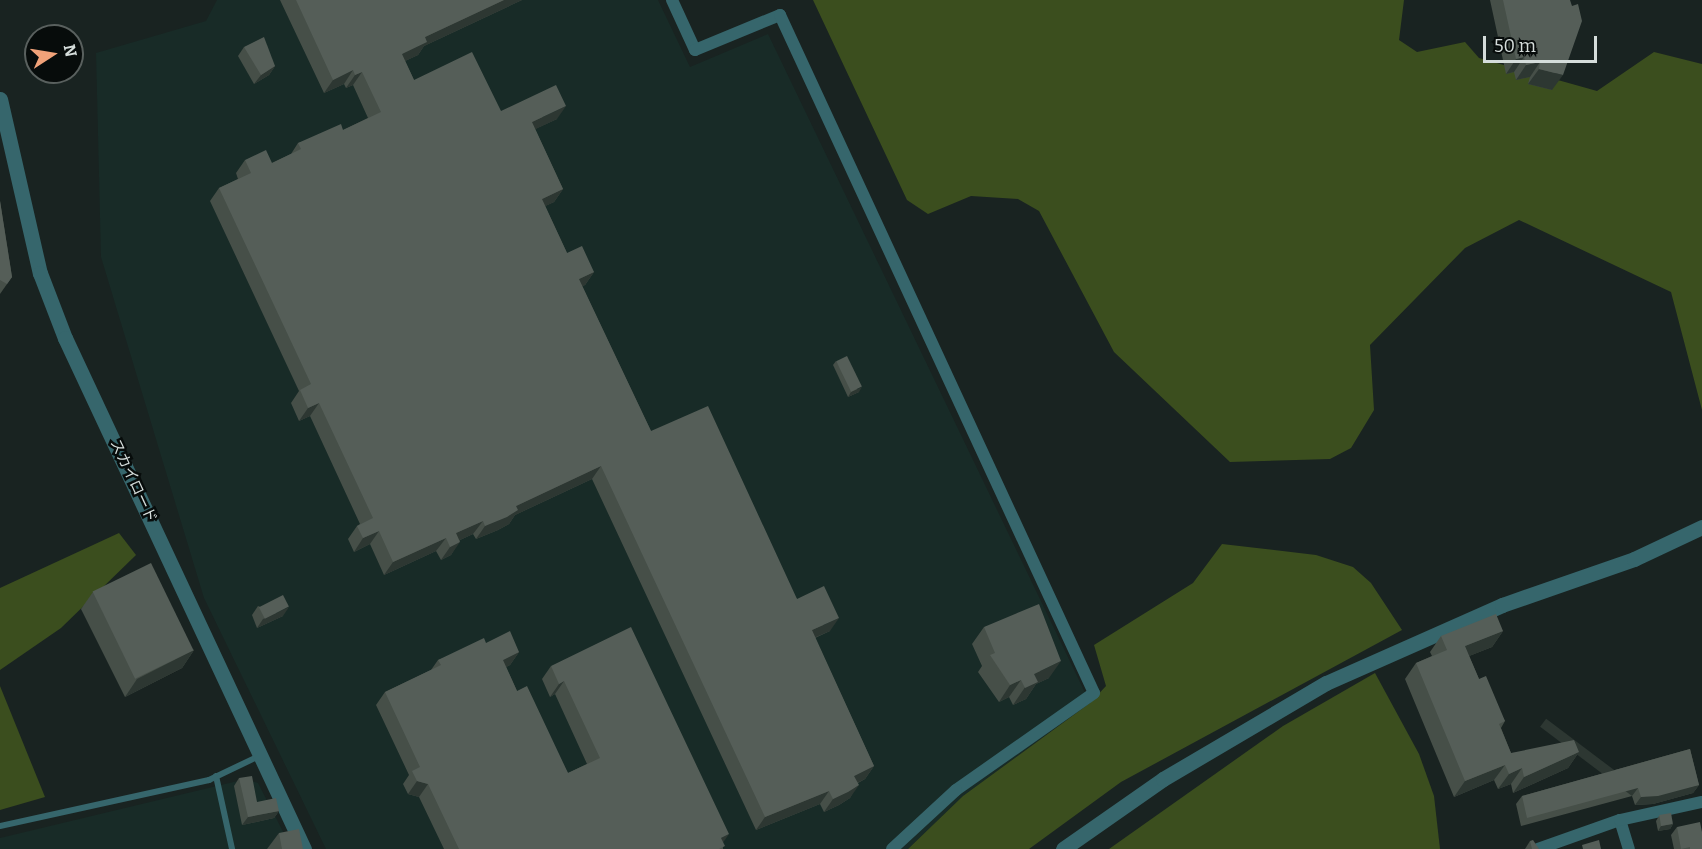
<!DOCTYPE html>
<html>
<head>
<meta charset="utf-8">
<style>
  body { margin:0 }
  #map { position:relative; width:1702px; height:849px; overflow:hidden; background:#192321; font-family:Bitter,"Noto Sans JP",serif }
  div>[style] { position:absolute }
  .built>* { inset:0; background:#182b27 }
  .green>* { inset:0; background:#3b4e1e }
  .service>* { height:6px; margin:-3px; padding:0 3px; transform-origin:3px; border-radius:3px; background:#36666c }
  .minor>* { height:12px; margin:-6px; padding:0 6px; transform-origin:6px; border-radius:6px; background:#36666c }
  .tertiary>* { height:15px; margin:-7.5px; padding:0 7.5px; transform-origin:7.5px; border-radius:7.5px; background:#36666c }
  .wall>* { inset:0; background:#464f48 }
  .shaded-wall>* { inset:0; background:#2d3732; transform-origin:0 0 }
  .building>* { inset:0; background:#555e58; transform-origin:0 0 }
  span { translate:-50% -50%; white-space:nowrap; text-align:center; line-height:1.15; -webkit-text-stroke:5px #070c0b; paint-order:stroke }
  .street-label { font-size:15px; color:#d5dddb }
  .north { position:absolute; left:24px; top:24px; width:60px; height:60px; box-sizing:border-box; background:#070c0b; border:2px solid #59605e; border-radius:50%; rotate:78deg; font-size:16px; font-weight:700; line-height:24px; text-align:center; color:#d5dddb }
  .north::after { content:''; display:block; margin:auto; width:21px; height:27px; background:#f0a279; clip-path:polygon(50% 0,100% 100%,50% 72%,0 100%) }
  .scale { position:absolute; left:1483px; top:36px; width:114px; height:27px; box-sizing:border-box; border:3px solid #d5dddb; border-top:0; padding-left:8px; font-size:18px; line-height:21px; white-space:nowrap; color:#d5dddb; -webkit-text-stroke:4px #070c0b; paint-order:stroke }
</style>
</head>
<body>
<div id="map">
  <div class="built">
    <div style="clip-path:polygon(217px 0,658px 0,690px 67px,768px 34px,1090px 703px,963px 796px,908px 849px,326px 849px,204px 598px,101px 257px,96px 53px,206px 21px)"></div>
    <div style="clip-path:polygon(246px 779px,258px 783px,292px 849px,0 849px,0 838px)"></div>
  </div>
  <div class="green">
    <div style="clip-path:polygon(813px 0,1404px 0,1399px 40px,1417px 52px,1465px 42px,1479px 58px,1597px 91px,1654px 52px,1702px 64px,1702px 410px,1671px 292px,1519px 220px,1465px 248px,1370px 345px,1374px 410px,1351px 448px,1330px 459px,1230px 462px,1114px 352px,1039px 211px,1018px 199px,971px 196px,928px 214px,907px 200px)"></div>
    <div style="clip-path:polygon(119px 533px,136px 555px,61px 628px,0 670px,0 588px)"></div>
    <div style="clip-path:polygon(1222px 544px,1316px 555px,1353px 567px,1371px 583px,1402px 630px,1121px 782px,1029px 849px,908px 849px,963px 796px,1090px 703px,1106px 686px,1094px 645px,1193px 583px)"></div>
    <div style="clip-path:polygon(1375px 673px,1419px 754px,1434px 796px,1440px 849px,1109px 849px,1283px 726px)"></div>
    <div style="clip-path:polygon(0 686px,45px 797px,0 810px)"></div>
  </div>
  <div class="service">
    <div style="left:216px;top:776px;width:75px;rotate:77.6deg"></div>
    <div style="left:0;top:826px;width:214px;rotate:-12.4deg"></div>
    <div style="left:209px;top:780px;width:55px;rotate:-25.6deg"></div>
  </div>
  <div class="minor">
    <div style="left:672px;top:0;width:55px;rotate:65.3deg"></div>
    <div style="left:695px;top:50px;width:92px;rotate:-22.4deg"></div>
    <div style="left:780px;top:15px;width:747px;rotate:65.15deg"></div>
    <div style="left:1094px;top:693px;width:169px;rotate:144.9deg"></div>
    <div style="left:956px;top:790px;width:87px;rotate:137.3deg"></div>
    <div style="left:1620px;top:820px;width:30px;rotate:73deg"></div>
    <div style="left:1538px;top:849px;width:87px;rotate:-19.5deg"></div>
    <div style="left:1620px;top:820px;width:84px;rotate:-12.4deg"></div>
  </div>
  <div class="tertiary">
    <div style="left:0;top:99px;width:179px;rotate:77.1deg"></div>
    <div style="left:40px;top:273px;width:70px;rotate:69deg"></div>
    <div style="left:65px;top:338px;width:564px;rotate:64.93deg"></div>
    <div style="left:1063px;top:849px;width:122px;rotate:-35deg"></div>
    <div style="left:1163px;top:779px;width:189px;rotate:-30.5deg"></div>
    <div style="left:1326px;top:683px;width:193px;rotate:-23.9deg"></div>
    <div style="left:1502px;top:605px;width:140px;rotate:-19.2deg"></div>
    <div style="left:1634px;top:559px;width:75px;rotate:-25.2deg"></div>
  </div>
  <div class="wall">
    <div style="clip-path:polygon(280px 0,522px 0,424px 46px,418px 55px,405px 61px,414px 80px,501px 111px,557px 119px,535px 129px,563px 189px,554px 202px,545px 206px,567px 253px,594px 272px,585px 285px,582px 286px,651px 431px,797px 599px,830px 631px,815px 638px,874px 766px,865px 779px,858px 783px,850px 798px,839px 805px,824px 812px,820px 804px,756px 830px,592px 479px,515px 515px,509px 524px,498px 530px,476px 539px,473px 534px,460px 540px,451px 555px,441px 560px,436px 551px,384px 575px,370px 544px,354px 552px,348px 539px,357px 526px,360px 524px,310px 416px,299px 421px,291px 403px,299px 391px,210px 201px,219px 188px,238px 179px,236px 173px,245px 160px,272px 163px,291px 154px,298px 143px,343px 130px,368px 118px,353px 85px,346px 88px,344px 84px,324px 93px)"></div>
    <div style="clip-path:polygon(1490px 0,1570px 0,1552px 90px,1528px 84px,1530px 77px,1516px 80px,1514px 72px,1506px 74px)"></div>
    <div style="clip-path:polygon(244px 47px,275px 66px,269px 75px,254px 84px,238px 56px)"></div>
    <div style="clip-path:polygon(0 201px,12px 277px,0 294px)"></div>
    <div style="clip-path:polygon(836px 361px,859px 392px,848px 397px,833px 365px)"></div>
    <div style="clip-path:polygon(93px 592px,194px 650px,182px 668px,125px 697px,81px 609px)"></div>
    <div style="clip-path:polygon(258px 606px,283px 616px,257px 628px,252px 615px)"></div>
    <div style="clip-path:polygon(984px 627px,1049px 678px,1036px 684px,1026px 699px,1013px 705px,1009px 697px,999px 702px,978px 672px,982px 666px,972px 644px)"></div>
    <div style="clip-path:polygon(1503px 631px,1492px 647px,1469px 656px,1479px 679px,1505px 721px,1501px 728px,1511px 753px,1579px 752px,1568px 768px,1513px 793px,1511px 784px,1498px 789px,1494px 780px,1454px 797px,1405px 679px,1416px 663px,1432px 656px,1430px 652px,1441px 636px)"></div>
    <div style="clip-path:polygon(486px 643px,519px 652px,510px 665px,506px 667px,517px 691px,568px 773px,587px 764px,555px 694px,550px 697px,542px 679px,551px 666px,723px 842px,723px 849px,444px 849px,419px 797px,408px 794px,403px 784px,409px 775px,376px 705px,385px 692px,431px 670px,438px 660px)"></div>
    <div style="clip-path:polygon(1690px 749px,1699px 785px,1693px 793px,1653px 804px,1635px 805px,1632px 796px,1521px 826px,1516px 804px,1522px 796px)"></div>
    <div style="clip-path:polygon(239px 778px,257px 802px,279px 811px,274px 818px,242px 825px,234px 786px)"></div>
    <div style="clip-path:polygon(1659px 816px,1673px 824px,1670px 829px,1658px 831px,1656px 821px)"></div>
    <div style="clip-path:polygon(1677px 827px,1702px 849px,1674px 849px,1671px 835px)"></div>
    <div style="clip-path:polygon(279px 833px,303px 849px,267px 849px)"></div>
    <div style="clip-path:polygon(1530px 841px,1539px 849px,1525px 849px)"></div>
  </div>
  <div class="shaded-wall">
    <div style="clip-path:polygon(504px 0,522px 0,424px 46px,418px 55px,392px 67px,402px 54px,425px 37px)"></div>
    <div style="clip-path:polygon(1524px 57px,1514px 72px,1506px 74px,1516px 59px)"></div>
    <div style="clip-path:polygon(1540px 62px,1530px 77px,1516px 80px,1526px 65px)"></div>
    <div style="clip-path:polygon(275px 66px,269px 75px,254px 84px,261px 75px)"></div>
    <div style="clip-path:polygon(1539px 69px,1563px 75px,1552px 90px,1528px 84px)"></div>
    <div style="clip-path:polygon(353px 70px,344px 84px,324px 93px,333px 80px)"></div>
    <div style="clip-path:polygon(362px 72px,353px 85px,346px 88px,355px 75px)"></div>
    <div style="clip-path:polygon(566px 106px,557px 119px,523px 135px,532px 122px)"></div>
    <div style="clip-path:polygon(563px 189px,554px 202px,533px 212px,542px 199px)"></div>
    <div style="clip-path:polygon(594px 272px,585px 285px,570px 292px,579px 279px)"></div>
    <div style="clip-path:polygon(862px 387px,859px 392px,848px 397px,851px 392px)"></div>
    <div style="clip-path:polygon(319px 403px,310px 416px,299px 421px,308px 408px)"></div>
    <div style="clip-path:polygon(601px 466px,592px 479px,515px 515px,509px 524px,498px 530px,476px 539px,485px 526px,516px 506px)"></div>
    <div style="clip-path:polygon(483px 521px,473px 534px,449px 545px,456px 533px)"></div>
    <div style="clip-path:polygon(379px 531px,370px 544px,354px 552px,363px 538px)"></div>
    <div style="clip-path:polygon(446px 538px,436px 551px,384px 575px,393px 562px)"></div>
    <div style="clip-path:polygon(460px 542px,451px 555px,441px 560px,450px 547px)"></div>
    <div style="clip-path:polygon(289px 607px,283px 616px,257px 628px,263px 619px)"></div>
    <div style="clip-path:polygon(839px 618px,830px 631px,802px 643px,812px 630px)"></div>
    <div style="clip-path:polygon(1503px 631px,1492px 647px,1454px 662px,1465px 646px)"></div>
    <div style="clip-path:polygon(194px 650px,182px 668px,125px 697px,137px 679px)"></div>
    <div style="clip-path:polygon(519px 652px,510px 665px,494px 673px,503px 660px)"></div>
    <div style="clip-path:polygon(1061px 661px,1049px 678px,1036px 684px,1026px 699px,1013px 705px,1034px 674px)"></div>
    <div style="clip-path:polygon(1021px 680px,1009px 697px,999px 702px,1010px 685px)"></div>
    <div style="clip-path:polygon(564px 681px,555px 694px,550px 697px,559px 684px)"></div>
    <div style="clip-path:polygon(1579px 752px,1568px 768px,1513px 793px,1524px 777px)"></div>
    <div style="clip-path:polygon(1505px 765px,1494px 780px,1454px 797px,1465px 781px)"></div>
    <div style="clip-path:polygon(874px 766px,865px 779px,845px 789px,854px 776px)"></div>
    <div style="clip-path:polygon(1522px 768px,1511px 784px,1498px 789px,1509px 774px)"></div>
    <div style="clip-path:polygon(417px 781px,428px 784px,419px 797px,408px 794px)"></div>
    <div style="clip-path:polygon(859px 785px,850px 798px,839px 805px,824px 812px,833px 799px)"></div>
    <div style="clip-path:polygon(1699px 785px,1693px 793px,1653px 804px,1635px 805px,1641px 797px)"></div>
    <div style="left:1638px;top:788px;width:10px;height:115px;rotate:127deg"></div>
    <div style="clip-path:polygon(829px 791px,820px 804px,756px 830px,765px 817px)"></div>
    <div style="clip-path:polygon(279px 811px,274px 818px,242px 825px,248px 817px)"></div>
    <div style="clip-path:polygon(1673px 824px,1670px 829px,1658px 831px,1661px 826px)"></div>
    <div style="clip-path:polygon(729px 834px,720px 847px,721px 838px)"></div>
  </div>
  <div class="building">
    <div style="clip-path:polygon(296px 0,504px 0,425px 37px,427px 42px,402px 54px,414px 80px,472px 52px,501px 111px,556px 85px,566px 106px,532px 122px,563px 189px,542px 199px,567px 253px,582px 246px,594px 272px,579px 279px,651px 431px,708px 406px,797px 599px,824px 586px,839px 618px,812px 630px,874px 766px,854px 776px,859px 785px,848px 792px,833px 799px,829px 791px,765px 817px,601px 466px,516px 506px,518px 510px,507px 517px,485px 526px,483px 521px,456px 533px,460px 542px,450px 547px,446px 538px,393px 562px,379px 531px,363px 538px,357px 526px,373px 518px,319px 403px,308px 408px,300px 390px,311px 384px,219px 188px,251px 173px,245px 160px,266px 150px,272px 163px,301px 149px,298px 143px,341px 124px,343px 130px,381px 112px,362px 72px,355px 75px,353px 70px,333px 80px)"></div>
    <div style="clip-path:polygon(1503px 0,1570px 0,1572px 6px,1578px 4px,1582px 21px,1563px 75px,1539px 69px,1540px 62px,1526px 65px,1524px 57px,1516px 59px)"></div>
    <div style="clip-path:polygon(264px 37px,275px 66px,261px 75px,244px 47px)"></div>
    <div style="clip-path:polygon(0 201px,12px 277px,7px 284px,0 280px)"></div>
    <div style="left:847px;top:356px;width:34px;height:12px;rotate:64deg"></div>
    <div style="left:151px;top:563px;width:97px;height:65px;rotate:64deg"></div>
    <div style="left:283px;top:595px;width:13px;height:27px;rotate:63deg"></div>
    <div style="clip-path:polygon(1039px 604px,1061px 661px,1034px 674px,1038px 682px,1025px 688px,1021px 680px,1010px 685px,990px 655px,995px 653px,984px 627px)"></div>
    <div style="clip-path:polygon(1496px 614px,1503px 631px,1465px 646px,1479px 679px,1486px 676px,1505px 721px,1499px 724px,1511px 753px,1574px 740px,1579px 752px,1524px 777px,1522px 768px,1509px 774px,1505px 765px,1465px 781px,1416px 663px,1447px 650px,1441px 636px)"></div>
    <div style="clip-path:polygon(631px 627px,729px 834px,721px 838px,725px 846px,719px 849px,459px 849px,428px 784px,417px 781px,412px 771px,420px 767px,385px 692px,441px 665px,438px 660px,484px 638px,486px 643px,510px 631px,519px 652px,503px 660px,517px 691px,527px 686px,568px 773px,600px 758px,564px 681px,559px 684px,551px 666px)"></div>
    <div style="clip-path:polygon(1690px 749px,1699px 785px,1658px 796px,1641px 797px,1638px 788px,1527px 818px,1522px 796px)"></div>
    <div style="clip-path:polygon(252px 776px,257px 802px,276px 798px,279px 811px,248px 817px,239px 778px)"></div>
    <div style="left:1671px;top:813px;width:11px;height:12px;rotate:80deg"></div>
    <div style="clip-path:polygon(1700px 822px,1702px 832px,1702px 849px,1690px 849px,1690px 847px,1681px 849px,1677px 827px)"></div>
    <div style="clip-path:polygon(299px 829px,303px 849px,282px 849px,279px 833px)"></div>
    <div style="clip-path:polygon(1533px 840px,1539px 849px,1532px 849px,1530px 841px)"></div>
    <div style="clip-path:polygon(1599px 840px,1601px 849px,1583px 849px,1582px 845px)"></div>
  </div>
  <div class="street-label">
    <span style="left:133px;top:481px;rotate:65deg">スカイロード</span>
  </div>
  <div class="north">N</div>
  <div class="scale">50 m</div>
</div>
</body>
</html>
